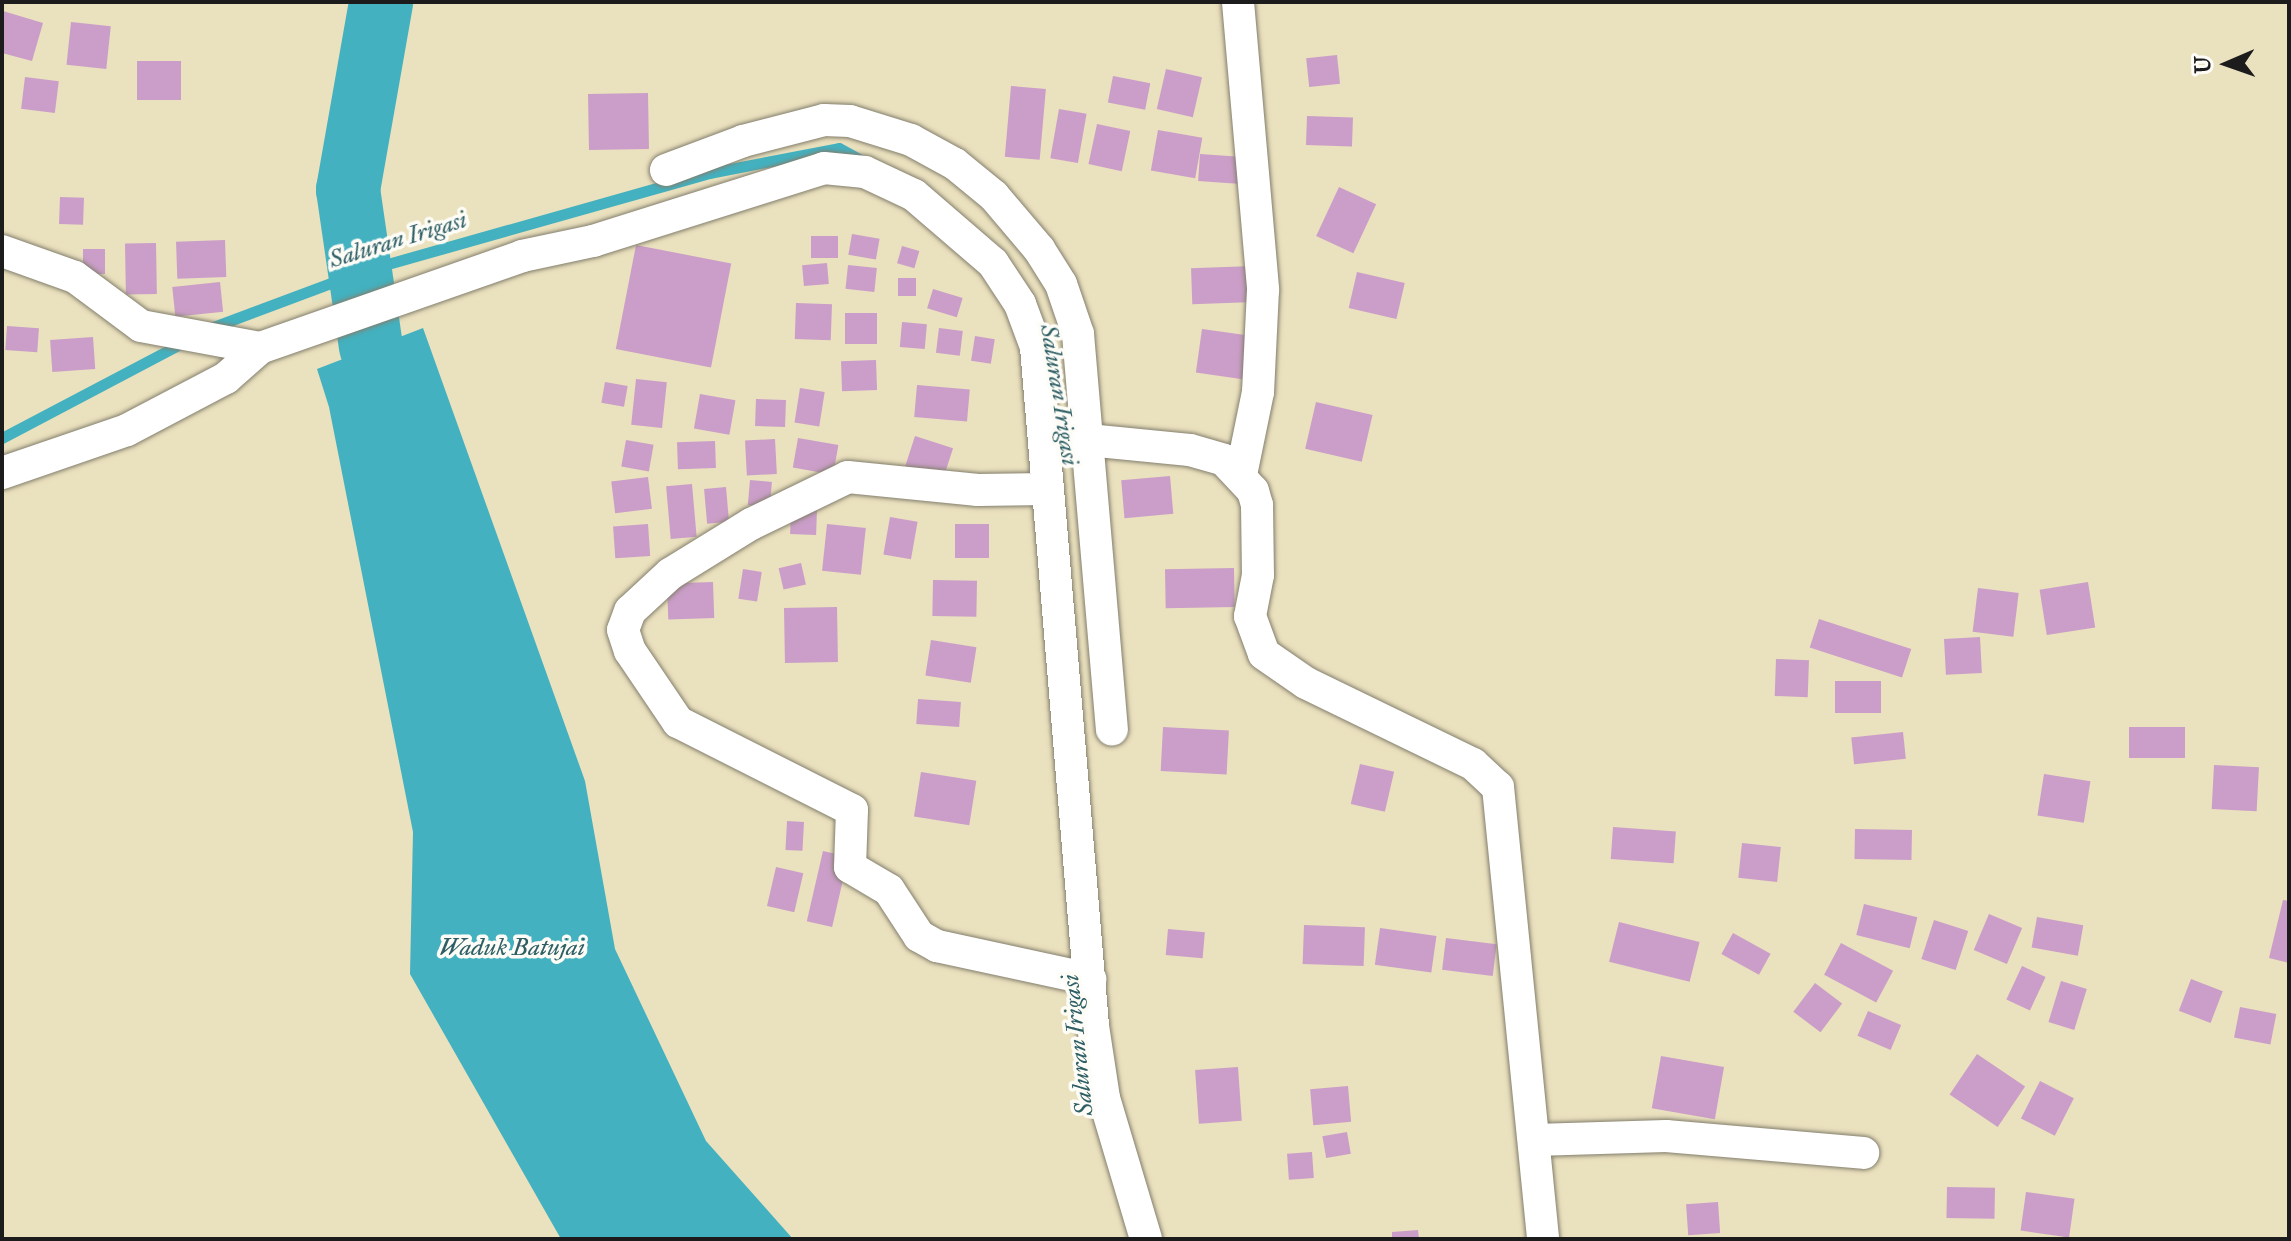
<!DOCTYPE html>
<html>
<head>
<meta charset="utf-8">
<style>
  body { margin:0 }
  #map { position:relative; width:2291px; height:1241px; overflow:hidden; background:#eae1be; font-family:"IM FELL Great Primer",serif }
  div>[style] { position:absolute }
  .water>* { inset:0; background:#43b1bf }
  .stream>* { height:11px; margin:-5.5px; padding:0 5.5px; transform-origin:5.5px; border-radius:5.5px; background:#43b1bf }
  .river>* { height:64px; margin:-32px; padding:0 32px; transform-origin:32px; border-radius:32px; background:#43b1bf }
  .building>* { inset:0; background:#ca9ec8; transform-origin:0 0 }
  .roads { filter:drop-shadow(0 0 2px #837e6d) drop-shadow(0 0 2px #837e6d) }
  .minor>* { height:32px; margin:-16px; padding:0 16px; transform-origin:16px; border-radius:16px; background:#fff }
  span { translate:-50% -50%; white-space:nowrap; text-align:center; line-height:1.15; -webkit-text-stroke:7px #fdfcf7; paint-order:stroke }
  .water-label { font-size:24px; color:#2e5f65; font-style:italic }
  .frame { position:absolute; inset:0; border:4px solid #1c1c1c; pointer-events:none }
  .north { position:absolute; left:2187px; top:24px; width:80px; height:80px; -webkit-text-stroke:6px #fdfcf7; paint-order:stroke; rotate:268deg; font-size:22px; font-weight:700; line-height:32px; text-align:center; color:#1c1c1c }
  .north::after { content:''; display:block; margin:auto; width:28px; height:36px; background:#1c1c1c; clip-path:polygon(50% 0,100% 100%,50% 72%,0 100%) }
</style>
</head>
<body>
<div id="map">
  <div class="water">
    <div style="clip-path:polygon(423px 328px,585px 781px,615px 949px,706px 1141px,793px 1239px,561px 1239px,410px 974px,413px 832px,329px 407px,317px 369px)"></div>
  </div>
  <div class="stream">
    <div style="left:208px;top:329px;width:165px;rotate:-20.5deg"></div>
    <div style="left:363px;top:271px;width:360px;rotate:-15.8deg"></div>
    <div style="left:709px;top:173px;width:132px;rotate:-10.9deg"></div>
    <div style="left:839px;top:148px;width:25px;rotate:29deg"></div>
    <div style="left:2px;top:438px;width:208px;rotate:-27.8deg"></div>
  </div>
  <div class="river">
    <div style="left:371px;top:347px;width:159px;rotate:-98.3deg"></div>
    <div style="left:348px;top:190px;width:191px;rotate:-80deg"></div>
  </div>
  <div class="building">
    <div style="clip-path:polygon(3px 11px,43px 23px,32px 61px,2px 53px)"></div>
    <div style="left:71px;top:22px;width:40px;height:43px;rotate:6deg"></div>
    <div style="left:1337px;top:55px;width:29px;height:31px;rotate:84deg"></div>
    <div style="left:137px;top:61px;width:44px;height:39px"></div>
    <div style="left:1166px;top:69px;width:37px;height:41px;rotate:13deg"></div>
    <div style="left:1113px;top:76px;width:38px;height:27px;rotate:11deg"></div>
    <div style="left:25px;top:77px;width:34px;height:32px;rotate:7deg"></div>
    <div style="left:1011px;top:86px;width:35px;height:71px;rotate:5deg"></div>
    <div style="left:648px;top:93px;width:56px;height:60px;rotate:89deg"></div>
    <div style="left:1059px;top:109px;width:28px;height:50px;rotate:10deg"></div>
    <div style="left:1307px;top:116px;width:46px;height:29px;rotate:2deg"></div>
    <div style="left:1097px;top:124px;width:34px;height:41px;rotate:12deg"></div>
    <div style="left:1158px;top:130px;width:45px;height:41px;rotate:10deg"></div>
    <div style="left:1200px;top:154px;width:43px;height:27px;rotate:4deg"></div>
    <div style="left:1339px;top:187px;width:41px;height:54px;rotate:25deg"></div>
    <div style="left:60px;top:197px;width:24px;height:27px;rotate:2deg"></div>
    <div style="left:852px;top:234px;width:28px;height:21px;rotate:10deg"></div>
    <div style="left:811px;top:236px;width:27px;height:22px"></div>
    <div style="left:225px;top:240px;width:37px;height:49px;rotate:88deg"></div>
    <div style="left:156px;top:243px;width:51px;height:31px;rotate:89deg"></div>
    <div style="left:636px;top:245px;width:97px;height:106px;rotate:11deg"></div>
    <div style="left:902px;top:246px;width:18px;height:18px;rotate:16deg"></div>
    <div style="left:83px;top:249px;width:22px;height:25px"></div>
    <div style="left:827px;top:263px;width:21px;height:25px;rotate:85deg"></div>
    <div style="left:848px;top:265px;width:29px;height:24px;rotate:6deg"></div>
    <div style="left:1253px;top:266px;width:36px;height:62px;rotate:88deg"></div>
    <div style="left:1357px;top:272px;width:49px;height:37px;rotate:13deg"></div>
    <div style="left:916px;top:278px;width:18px;height:18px;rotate:90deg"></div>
    <div style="left:220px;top:282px;width:30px;height:48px;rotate:84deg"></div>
    <div style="left:933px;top:289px;width:31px;height:20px;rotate:17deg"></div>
    <div style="left:796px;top:303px;width:36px;height:36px;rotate:2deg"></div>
    <div style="left:845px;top:313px;width:32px;height:31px"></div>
    <div style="left:902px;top:322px;width:25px;height:25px;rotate:5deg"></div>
    <div style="left:7px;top:326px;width:32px;height:24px;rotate:4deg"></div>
    <div style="left:939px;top:328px;width:24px;height:25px;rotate:7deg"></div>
    <div style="left:1202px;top:329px;width:49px;height:44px;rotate:8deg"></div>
    <div style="left:975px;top:336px;width:20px;height:25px;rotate:9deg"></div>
    <div style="left:93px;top:337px;width:32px;height:43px;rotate:86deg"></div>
    <div style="left:876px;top:360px;width:30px;height:35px;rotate:88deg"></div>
    <div style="left:636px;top:379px;width:31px;height:46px;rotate:6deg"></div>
    <div style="left:605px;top:382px;width:23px;height:21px;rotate:10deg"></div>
    <div style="left:917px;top:385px;width:53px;height:32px;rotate:5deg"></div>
    <div style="left:800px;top:388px;width:25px;height:35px;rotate:9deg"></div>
    <div style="left:700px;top:394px;width:36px;height:35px;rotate:10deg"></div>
    <div style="left:756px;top:399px;width:30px;height:27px;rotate:2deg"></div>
    <div style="left:1316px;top:402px;width:58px;height:48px;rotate:13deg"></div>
    <div style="left:915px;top:436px;width:40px;height:33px;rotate:18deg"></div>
    <div style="left:798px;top:438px;width:41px;height:30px;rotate:10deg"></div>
    <div style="left:775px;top:439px;width:35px;height:30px;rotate:87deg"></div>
    <div style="left:626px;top:440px;width:28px;height:27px;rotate:10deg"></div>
    <div style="left:715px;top:441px;width:27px;height:38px;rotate:88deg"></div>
    <div style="left:1170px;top:476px;width:38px;height:49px;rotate:85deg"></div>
    <div style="left:648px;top:477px;width:32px;height:37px;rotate:83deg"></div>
    <div style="left:750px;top:480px;width:22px;height:25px;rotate:5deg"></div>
    <div style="left:692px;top:484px;width:53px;height:26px;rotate:85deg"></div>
    <div style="left:726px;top:487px;width:35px;height:22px;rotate:85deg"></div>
    <div style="left:817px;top:509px;width:26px;height:26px;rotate:92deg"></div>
    <div style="left:890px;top:517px;width:28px;height:38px;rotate:10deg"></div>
    <div style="left:648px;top:524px;width:32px;height:35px;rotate:86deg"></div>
    <div style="left:827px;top:524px;width:39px;height:47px;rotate:6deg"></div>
    <div style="left:989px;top:524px;width:34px;height:34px;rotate:90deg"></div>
    <div style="left:801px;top:563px;width:22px;height:23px;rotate:77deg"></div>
    <div style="left:1234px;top:568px;width:39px;height:69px;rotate:89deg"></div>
    <div style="left:743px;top:569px;width:19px;height:30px;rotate:9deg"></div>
    <div style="left:933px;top:580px;width:44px;height:36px;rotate:1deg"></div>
    <div style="left:713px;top:582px;width:36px;height:46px;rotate:88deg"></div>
    <div style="left:2088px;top:582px;width:46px;height:49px;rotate:81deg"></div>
    <div style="left:1978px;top:588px;width:41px;height:44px;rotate:7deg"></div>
    <div style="left:837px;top:607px;width:55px;height:53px;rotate:89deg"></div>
    <div style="left:1819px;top:619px;width:97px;height:30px;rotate:18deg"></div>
    <div style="left:1980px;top:637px;width:36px;height:36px;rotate:87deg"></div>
    <div style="left:931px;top:640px;width:46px;height:36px;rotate:9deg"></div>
    <div style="left:1776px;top:659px;width:33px;height:37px;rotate:2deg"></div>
    <div style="left:1835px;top:681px;width:46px;height:32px"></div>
    <div style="left:918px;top:699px;width:43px;height:25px;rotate:4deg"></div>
    <div style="left:1163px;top:727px;width:66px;height:44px;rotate:3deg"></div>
    <div style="left:2185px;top:727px;width:31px;height:56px;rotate:90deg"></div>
    <div style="left:1903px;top:732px;width:27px;height:52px;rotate:84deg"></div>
    <div style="left:1360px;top:764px;width:35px;height:41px;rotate:13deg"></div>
    <div style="left:2214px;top:765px;width:45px;height:44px;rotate:3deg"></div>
    <div style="left:921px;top:772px;width:56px;height:45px;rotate:9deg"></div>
    <div style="left:2044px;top:774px;width:47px;height:42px;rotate:9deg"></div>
    <div style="left:787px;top:821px;width:17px;height:29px;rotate:3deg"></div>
    <div style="left:1613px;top:827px;width:63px;height:32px;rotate:4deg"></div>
    <div style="left:1855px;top:829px;width:57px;height:30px;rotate:1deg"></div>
    <div style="left:1742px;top:843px;width:39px;height:35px;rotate:6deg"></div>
    <div style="left:823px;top:851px;width:26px;height:72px;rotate:13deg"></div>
    <div style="left:776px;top:867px;width:28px;height:40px;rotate:13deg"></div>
    <div style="clip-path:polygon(2283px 900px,2289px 901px,2289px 963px,2269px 958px)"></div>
    <div style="left:1864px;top:904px;width:55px;height:32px;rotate:14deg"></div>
    <div style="left:1989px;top:914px;width:36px;height:39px;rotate:23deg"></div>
    <div style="left:2037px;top:917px;width:47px;height:31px;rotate:10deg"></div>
    <div style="left:1934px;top:920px;width:36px;height:41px;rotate:18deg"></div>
    <div style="left:1619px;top:922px;width:83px;height:41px;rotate:14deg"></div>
    <div style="left:1304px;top:925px;width:61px;height:39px;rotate:2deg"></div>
    <div style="left:1380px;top:928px;width:57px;height:37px;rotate:8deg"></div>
    <div style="left:1168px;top:929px;width:37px;height:26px;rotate:5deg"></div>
    <div style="left:1733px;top:933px;width:43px;height:24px;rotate:29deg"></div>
    <div style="left:1446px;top:938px;width:51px;height:32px;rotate:7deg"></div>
    <div style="left:1841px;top:943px;width:59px;height:36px;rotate:28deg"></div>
    <div style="left:2022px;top:966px;width:26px;height:37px;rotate:25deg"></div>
    <div style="left:2191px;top:979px;width:34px;height:34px;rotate:21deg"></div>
    <div style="left:2061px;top:981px;width:27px;height:43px;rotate:17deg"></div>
    <div style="left:1815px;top:983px;width:34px;height:36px;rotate:37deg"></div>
    <div style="left:2240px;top:1007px;width:37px;height:31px;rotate:11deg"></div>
    <div style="left:1868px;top:1011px;width:36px;height:27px;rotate:23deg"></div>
    <div style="left:1977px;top:1054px;width:58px;height:49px;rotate:34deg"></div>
    <div style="left:1661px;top:1056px;width:64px;height:53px;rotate:10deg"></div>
    <div style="left:1238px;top:1067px;width:54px;height:43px;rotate:86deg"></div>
    <div style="left:2040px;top:1081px;width:38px;height:42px;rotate:27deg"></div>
    <div style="left:1348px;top:1086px;width:36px;height:38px;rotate:85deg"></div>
    <div style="left:1347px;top:1132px;width:22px;height:25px;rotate:80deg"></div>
    <div style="left:1312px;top:1152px;width:26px;height:25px;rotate:86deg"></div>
    <div style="left:1947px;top:1187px;width:48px;height:31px;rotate:1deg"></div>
    <div style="left:2026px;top:1192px;width:49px;height:39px;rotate:8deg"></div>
    <div style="left:1718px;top:1202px;width:31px;height:32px;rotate:86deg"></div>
    <div style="clip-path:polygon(1418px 1230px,1419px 1239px,1392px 1239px,1392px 1232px)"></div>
  </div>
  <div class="roads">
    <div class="minor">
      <div style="left:1238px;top:2px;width:289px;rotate:85deg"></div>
      <div style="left:1263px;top:290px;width:102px;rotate:92.8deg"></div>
      <div style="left:1258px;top:392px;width:85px;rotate:101.6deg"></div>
      <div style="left:666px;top:170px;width:82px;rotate:-20.6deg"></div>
      <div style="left:743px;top:141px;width:84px;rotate:-14.5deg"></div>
      <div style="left:824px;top:120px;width:26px;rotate:2deg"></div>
      <div style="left:850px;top:121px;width:64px;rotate:17.3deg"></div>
      <div style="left:911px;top:140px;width:50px;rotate:28.6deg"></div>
      <div style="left:955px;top:164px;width:50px;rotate:39.4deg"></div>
      <div style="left:994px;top:196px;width:70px;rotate:49.7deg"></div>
      <div style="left:1039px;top:249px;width:41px;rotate:57.8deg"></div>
      <div style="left:1061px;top:284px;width:53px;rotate:71.2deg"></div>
      <div style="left:1078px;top:334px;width:397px;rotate:85.1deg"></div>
      <div style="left:2px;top:251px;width:77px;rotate:19.6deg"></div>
      <div style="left:75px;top:277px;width:82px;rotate:36.6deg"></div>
      <div style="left:141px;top:326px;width:121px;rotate:10.5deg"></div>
      <div style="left:1044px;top:442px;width:44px;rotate:-2.6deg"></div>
      <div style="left:1088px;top:440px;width:102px;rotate:5.6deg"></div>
      <div style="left:1190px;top:450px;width:35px;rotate:16deg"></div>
      <div style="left:1224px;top:460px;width:42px;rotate:46.9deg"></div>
      <div style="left:1253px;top:491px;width:15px;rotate:74deg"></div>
      <div style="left:1257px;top:505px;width:70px;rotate:89.2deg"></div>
      <div style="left:1258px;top:575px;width:42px;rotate:101deg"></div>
      <div style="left:1250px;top:616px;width:40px;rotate:69.8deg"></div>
      <div style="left:1264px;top:654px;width:51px;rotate:34.6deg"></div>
      <div style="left:1306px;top:683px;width:186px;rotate:25.9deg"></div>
      <div style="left:1473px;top:764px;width:34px;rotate:43deg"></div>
      <div style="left:1498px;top:787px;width:454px;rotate:84.3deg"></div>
      <div style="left:2px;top:473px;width:132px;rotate:-19deg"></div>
      <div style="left:127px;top:430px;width:112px;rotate:-27.7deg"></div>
      <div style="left:226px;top:378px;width:45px;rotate:-41.4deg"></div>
      <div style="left:260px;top:348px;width:278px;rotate:-19.3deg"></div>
      <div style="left:522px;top:256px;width:73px;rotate:-11.9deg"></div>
      <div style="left:593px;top:241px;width:242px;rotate:-17.5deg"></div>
      <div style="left:824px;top:168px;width:41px;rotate:5.6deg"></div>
      <div style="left:865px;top:172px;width:54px;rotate:25.1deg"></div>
      <div style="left:914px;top:195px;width:104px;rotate:40.7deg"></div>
      <div style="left:993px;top:263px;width:49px;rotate:56.6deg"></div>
      <div style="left:1020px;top:304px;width:46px;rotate:69.6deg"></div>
      <div style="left:1036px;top:347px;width:681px;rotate:85.2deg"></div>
      <div style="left:1093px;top:1026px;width:73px;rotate:81.3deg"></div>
      <div style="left:1104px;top:1098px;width:147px;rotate:73.4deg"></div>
      <div style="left:1047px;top:489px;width:69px;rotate:179.2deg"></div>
      <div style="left:978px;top:490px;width:131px;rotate:-174.3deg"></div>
      <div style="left:848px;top:477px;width:108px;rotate:154.1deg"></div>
      <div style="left:751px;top:524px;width:95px;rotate:148.3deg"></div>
      <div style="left:670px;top:574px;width:54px;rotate:137.2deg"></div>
      <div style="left:630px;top:611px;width:20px;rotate:110deg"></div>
      <div style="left:623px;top:630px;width:22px;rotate:72deg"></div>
      <div style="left:630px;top:651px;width:86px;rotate:55.9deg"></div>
      <div style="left:678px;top:722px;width:195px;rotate:26.8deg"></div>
      <div style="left:852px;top:810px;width:57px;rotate:92deg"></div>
      <div style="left:850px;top:867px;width:45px;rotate:30.5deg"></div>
      <div style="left:889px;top:890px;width:55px;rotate:56.9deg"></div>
      <div style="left:919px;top:936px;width:21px;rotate:29deg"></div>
      <div style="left:937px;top:946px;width:157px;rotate:12.2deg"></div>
      <div style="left:1535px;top:1140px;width:131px;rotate:-1.7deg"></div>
      <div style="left:1666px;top:1136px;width:198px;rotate:4.9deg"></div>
    </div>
  </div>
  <div class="water-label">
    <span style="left:398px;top:240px;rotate:-17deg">Saluran Irigasi</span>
    <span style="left:1059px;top:395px;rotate:81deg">Saluran Irigasi</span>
    <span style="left:512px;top:948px">Waduk Batujai</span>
    <span style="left:1078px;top:1045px;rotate:-96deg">Saluran Irigasi</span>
  </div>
  <div class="frame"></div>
  <div class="north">U</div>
</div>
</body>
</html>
